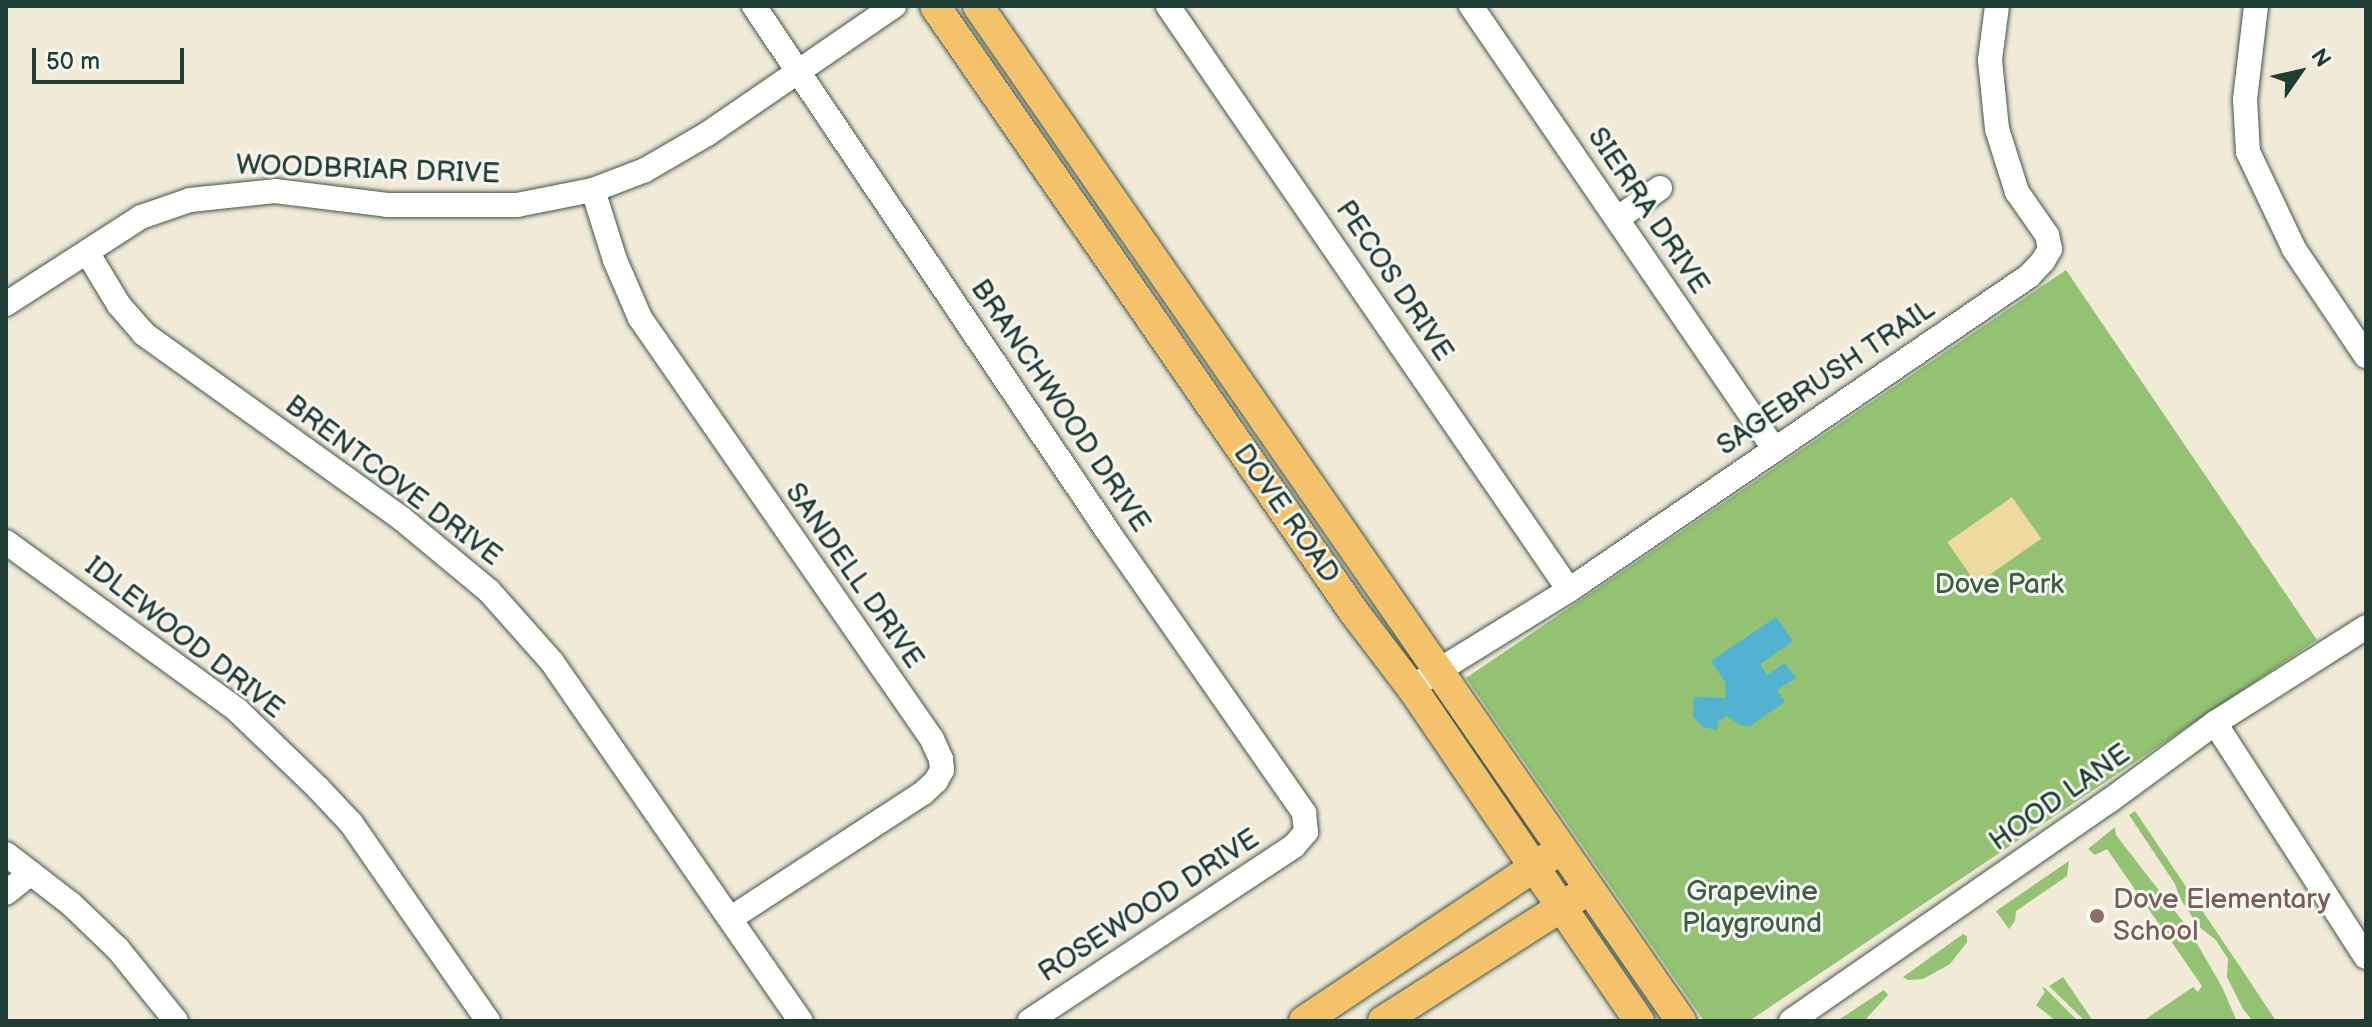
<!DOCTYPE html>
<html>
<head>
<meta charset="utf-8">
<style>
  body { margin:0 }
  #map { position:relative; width:2372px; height:1027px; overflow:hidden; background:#f0ead6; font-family:"Balsamiq Sans",sans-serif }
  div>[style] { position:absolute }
  .green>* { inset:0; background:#92c272 }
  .sand>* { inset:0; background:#eeda9e; transform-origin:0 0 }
  .water>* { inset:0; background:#52b2d0 }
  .roads { filter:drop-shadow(0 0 2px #3e574c) drop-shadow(0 0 2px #3e574c) }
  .minor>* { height:24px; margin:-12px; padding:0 12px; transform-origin:12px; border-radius:12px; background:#fff }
  .major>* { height:30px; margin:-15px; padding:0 15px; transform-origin:15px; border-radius:15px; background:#f3c26a }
  .dots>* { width:22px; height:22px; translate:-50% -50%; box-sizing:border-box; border:4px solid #f6f6f2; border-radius:50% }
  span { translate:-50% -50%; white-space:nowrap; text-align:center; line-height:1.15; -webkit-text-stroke:6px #f6f6f2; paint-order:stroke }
  .street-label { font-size:28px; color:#1f3d34 }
  .park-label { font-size:28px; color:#3c5e44 }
  .education-label { font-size:28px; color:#785e54 }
  .left { translate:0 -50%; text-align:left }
  .frame { position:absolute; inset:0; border:8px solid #1f3d34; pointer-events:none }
  .north { position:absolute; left:2260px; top:32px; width:80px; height:80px; -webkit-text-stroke:6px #f6f6f2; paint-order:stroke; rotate:56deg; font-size:22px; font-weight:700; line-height:32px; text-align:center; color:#1f3d34 }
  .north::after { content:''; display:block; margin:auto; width:28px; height:36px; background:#1f3d34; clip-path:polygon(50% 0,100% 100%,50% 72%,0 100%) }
  .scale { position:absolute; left:32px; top:48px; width:152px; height:36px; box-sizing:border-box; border:4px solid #1f3d34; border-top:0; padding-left:10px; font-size:24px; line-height:28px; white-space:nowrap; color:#1f3d34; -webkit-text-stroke:6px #f6f6f2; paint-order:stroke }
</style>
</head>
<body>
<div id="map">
  <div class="green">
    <div style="clip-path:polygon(2066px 270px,2317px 640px,1749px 1021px,1704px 1021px,1466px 678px)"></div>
    <div style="clip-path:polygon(2135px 811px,2245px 974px,2276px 1021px,2253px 1021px,2243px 1009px,2227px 977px,2228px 959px,2216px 940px,2198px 926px,2180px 898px,2175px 884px,2129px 815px)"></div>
    <div style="clip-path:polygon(2115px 827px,2116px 835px,2188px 928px,2222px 987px,2236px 1019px,2233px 1021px,2143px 1021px,2193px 987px,2198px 992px,2202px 986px,2107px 849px,2095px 855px,2088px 849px)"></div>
    <div style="clip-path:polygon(2069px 861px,2067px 876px,2016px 911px,2015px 921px,2009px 929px,1996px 911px)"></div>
    <div style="clip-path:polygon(1963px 934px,1967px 936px,1967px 942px,1950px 964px,1923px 979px,1908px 980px,1903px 977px)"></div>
    <div style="clip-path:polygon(2063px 977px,2093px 1021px,2085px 1021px,2049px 986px)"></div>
    <div style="clip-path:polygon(2041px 986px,2046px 989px,2078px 1021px,2056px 1021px,2036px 1005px,2045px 992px)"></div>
    <div style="clip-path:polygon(1884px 990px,1888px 995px,1864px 1021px,1837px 1021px)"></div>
  </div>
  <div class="sand">
    <div style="left:2012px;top:497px;width:51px;height:79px;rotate:55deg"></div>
  </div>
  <div class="water">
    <div style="clip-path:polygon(1776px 617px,1793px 641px,1760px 664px,1767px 675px,1785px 663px,1796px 678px,1777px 690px,1785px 702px,1750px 726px,1742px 726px,1727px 716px,1718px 721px,1717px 730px,1703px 727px,1693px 717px,1694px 697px,1726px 698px,1725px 682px,1711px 661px)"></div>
  </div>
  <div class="roads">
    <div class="minor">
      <div style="left:754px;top:6px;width:639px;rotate:56.04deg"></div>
      <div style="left:1111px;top:536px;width:338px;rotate:55.1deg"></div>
      <div style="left:1304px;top:813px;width:19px;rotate:84deg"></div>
      <div style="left:1306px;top:832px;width:18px;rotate:131deg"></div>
      <div style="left:1294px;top:846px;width:317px;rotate:146.5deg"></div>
      <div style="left:1168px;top:6px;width:708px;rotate:55.52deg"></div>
      <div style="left:1471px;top:6px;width:538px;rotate:55.6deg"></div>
      <div style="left:2256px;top:6px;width:94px;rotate:96.7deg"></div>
      <div style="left:2245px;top:99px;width:53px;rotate:86.8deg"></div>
      <div style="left:2248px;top:152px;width:107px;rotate:64.6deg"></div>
      <div style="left:2294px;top:249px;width:129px;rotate:56.1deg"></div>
      <div style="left:593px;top:190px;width:73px;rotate:72.6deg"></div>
      <div style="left:615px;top:260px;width:63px;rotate:66.7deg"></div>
      <div style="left:640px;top:318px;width:512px;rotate:55.26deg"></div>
      <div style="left:932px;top:739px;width:22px;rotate:66deg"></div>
      <div style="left:941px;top:759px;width:11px;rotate:85deg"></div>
      <div style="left:942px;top:770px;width:13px;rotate:119deg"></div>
      <div style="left:936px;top:781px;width:18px;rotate:137deg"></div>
      <div style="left:923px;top:793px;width:229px;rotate:146.9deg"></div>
      <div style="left:1617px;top:219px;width:53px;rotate:-35.8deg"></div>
      <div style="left:87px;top:252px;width:62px;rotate:58.9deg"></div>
      <div style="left:119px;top:305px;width:38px;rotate:49deg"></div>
      <div style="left:144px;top:334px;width:316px;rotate:35.6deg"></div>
      <div style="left:401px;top:518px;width:114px;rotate:39.7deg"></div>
      <div style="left:489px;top:591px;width:95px;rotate:48.4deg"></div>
      <div style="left:552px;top:662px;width:437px;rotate:55.3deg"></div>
      <div style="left:6px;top:304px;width:161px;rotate:-32.8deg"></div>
      <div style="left:141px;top:217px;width:52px;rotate:-19.1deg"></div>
      <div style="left:190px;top:200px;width:85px;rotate:-6deg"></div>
      <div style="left:275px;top:191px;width:113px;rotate:7.1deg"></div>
      <div style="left:387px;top:205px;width:130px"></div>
      <div style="left:517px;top:205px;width:77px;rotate:-11.2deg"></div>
      <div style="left:593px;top:190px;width:56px;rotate:-21deg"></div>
      <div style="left:645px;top:170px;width:72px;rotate:-30.1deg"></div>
      <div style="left:707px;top:134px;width:227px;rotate:-34.4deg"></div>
      <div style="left:6px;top:542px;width:286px;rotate:36deg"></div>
      <div style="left:237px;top:710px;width:112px;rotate:43.9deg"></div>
      <div style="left:318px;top:788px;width:48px;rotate:46.7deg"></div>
      <div style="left:351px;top:823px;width:241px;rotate:55.3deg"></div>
      <div style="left:1425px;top:679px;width:169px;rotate:-31.7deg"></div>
      <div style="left:1569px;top:590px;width:557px;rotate:-34.32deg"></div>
      <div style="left:2029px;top:276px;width:21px;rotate:-47deg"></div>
      <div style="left:2043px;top:261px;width:14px;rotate:-60deg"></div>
      <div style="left:2050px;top:249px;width:14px;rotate:-102deg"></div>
      <div style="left:2047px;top:235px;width:52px;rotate:-124.9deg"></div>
      <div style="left:2017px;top:192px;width:66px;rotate:-107.6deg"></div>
      <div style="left:1997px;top:129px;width:69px;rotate:-95.8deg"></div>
      <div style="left:1990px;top:60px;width:54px;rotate:-82.6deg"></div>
      <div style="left:2215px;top:723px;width:278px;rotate:57.2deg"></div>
      <div style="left:6px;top:854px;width:82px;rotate:37.6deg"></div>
      <div style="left:71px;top:904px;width:65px;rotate:43.8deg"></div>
      <div style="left:118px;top:949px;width:92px;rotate:51.1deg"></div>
      <div style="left:6px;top:893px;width:32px;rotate:-39deg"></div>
      <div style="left:1791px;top:1021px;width:387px;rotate:-34.7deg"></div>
      <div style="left:2109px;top:801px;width:132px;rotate:-36.3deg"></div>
      <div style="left:2215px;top:723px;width:179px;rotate:-32.4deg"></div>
    </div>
    <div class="major">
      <div style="left:935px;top:6px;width:737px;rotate:55.34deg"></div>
      <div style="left:1354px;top:612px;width:96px;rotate:52.7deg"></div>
      <div style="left:1412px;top:688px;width:403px;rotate:55.7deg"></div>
      <div style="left:978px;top:6px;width:1235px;rotate:55.29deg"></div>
      <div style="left:1304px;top:1021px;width:298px;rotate:-33.8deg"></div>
      <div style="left:1383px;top:1021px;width:230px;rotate:-32.6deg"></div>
    </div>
  </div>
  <div class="dots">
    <div style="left:2097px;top:916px;background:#8d6e63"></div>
  </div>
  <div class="street-label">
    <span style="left:368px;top:170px;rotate:2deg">WOODBRIAR DRIVE</span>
    <span style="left:1648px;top:211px;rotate:56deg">SIERRA DRIVE</span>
    <span style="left:1394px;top:281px;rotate:56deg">PECOS DRIVE</span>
    <span style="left:1826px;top:378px;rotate:-34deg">SAGEBRUSH TRAIL</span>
    <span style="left:1060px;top:406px;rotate:56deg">BRANCHWOOD DRIVE</span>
    <span style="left:393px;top:481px;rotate:37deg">BRENTCOVE DRIVE</span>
    <span style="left:1286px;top:514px;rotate:55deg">DOVE ROAD</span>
    <span style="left:854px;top:576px;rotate:55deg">SANDELL DRIVE</span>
    <span style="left:184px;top:638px;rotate:38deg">IDLEWOOD DRIVE</span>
    <span style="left:2060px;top:798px;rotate:-35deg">HOOD LANE</span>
    <span style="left:1149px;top:906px;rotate:-33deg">ROSEWOOD DRIVE</span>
  </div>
  <div class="park-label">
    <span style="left:1999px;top:585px">Dove Park</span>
    <span style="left:1752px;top:908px">Grapevine<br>Playground</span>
  </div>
  <div class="education-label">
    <span class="left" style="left:2113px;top:916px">Dove Elementary<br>School</span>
  </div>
  <div class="frame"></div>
  <div class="north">N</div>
  <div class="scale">50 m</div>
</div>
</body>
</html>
